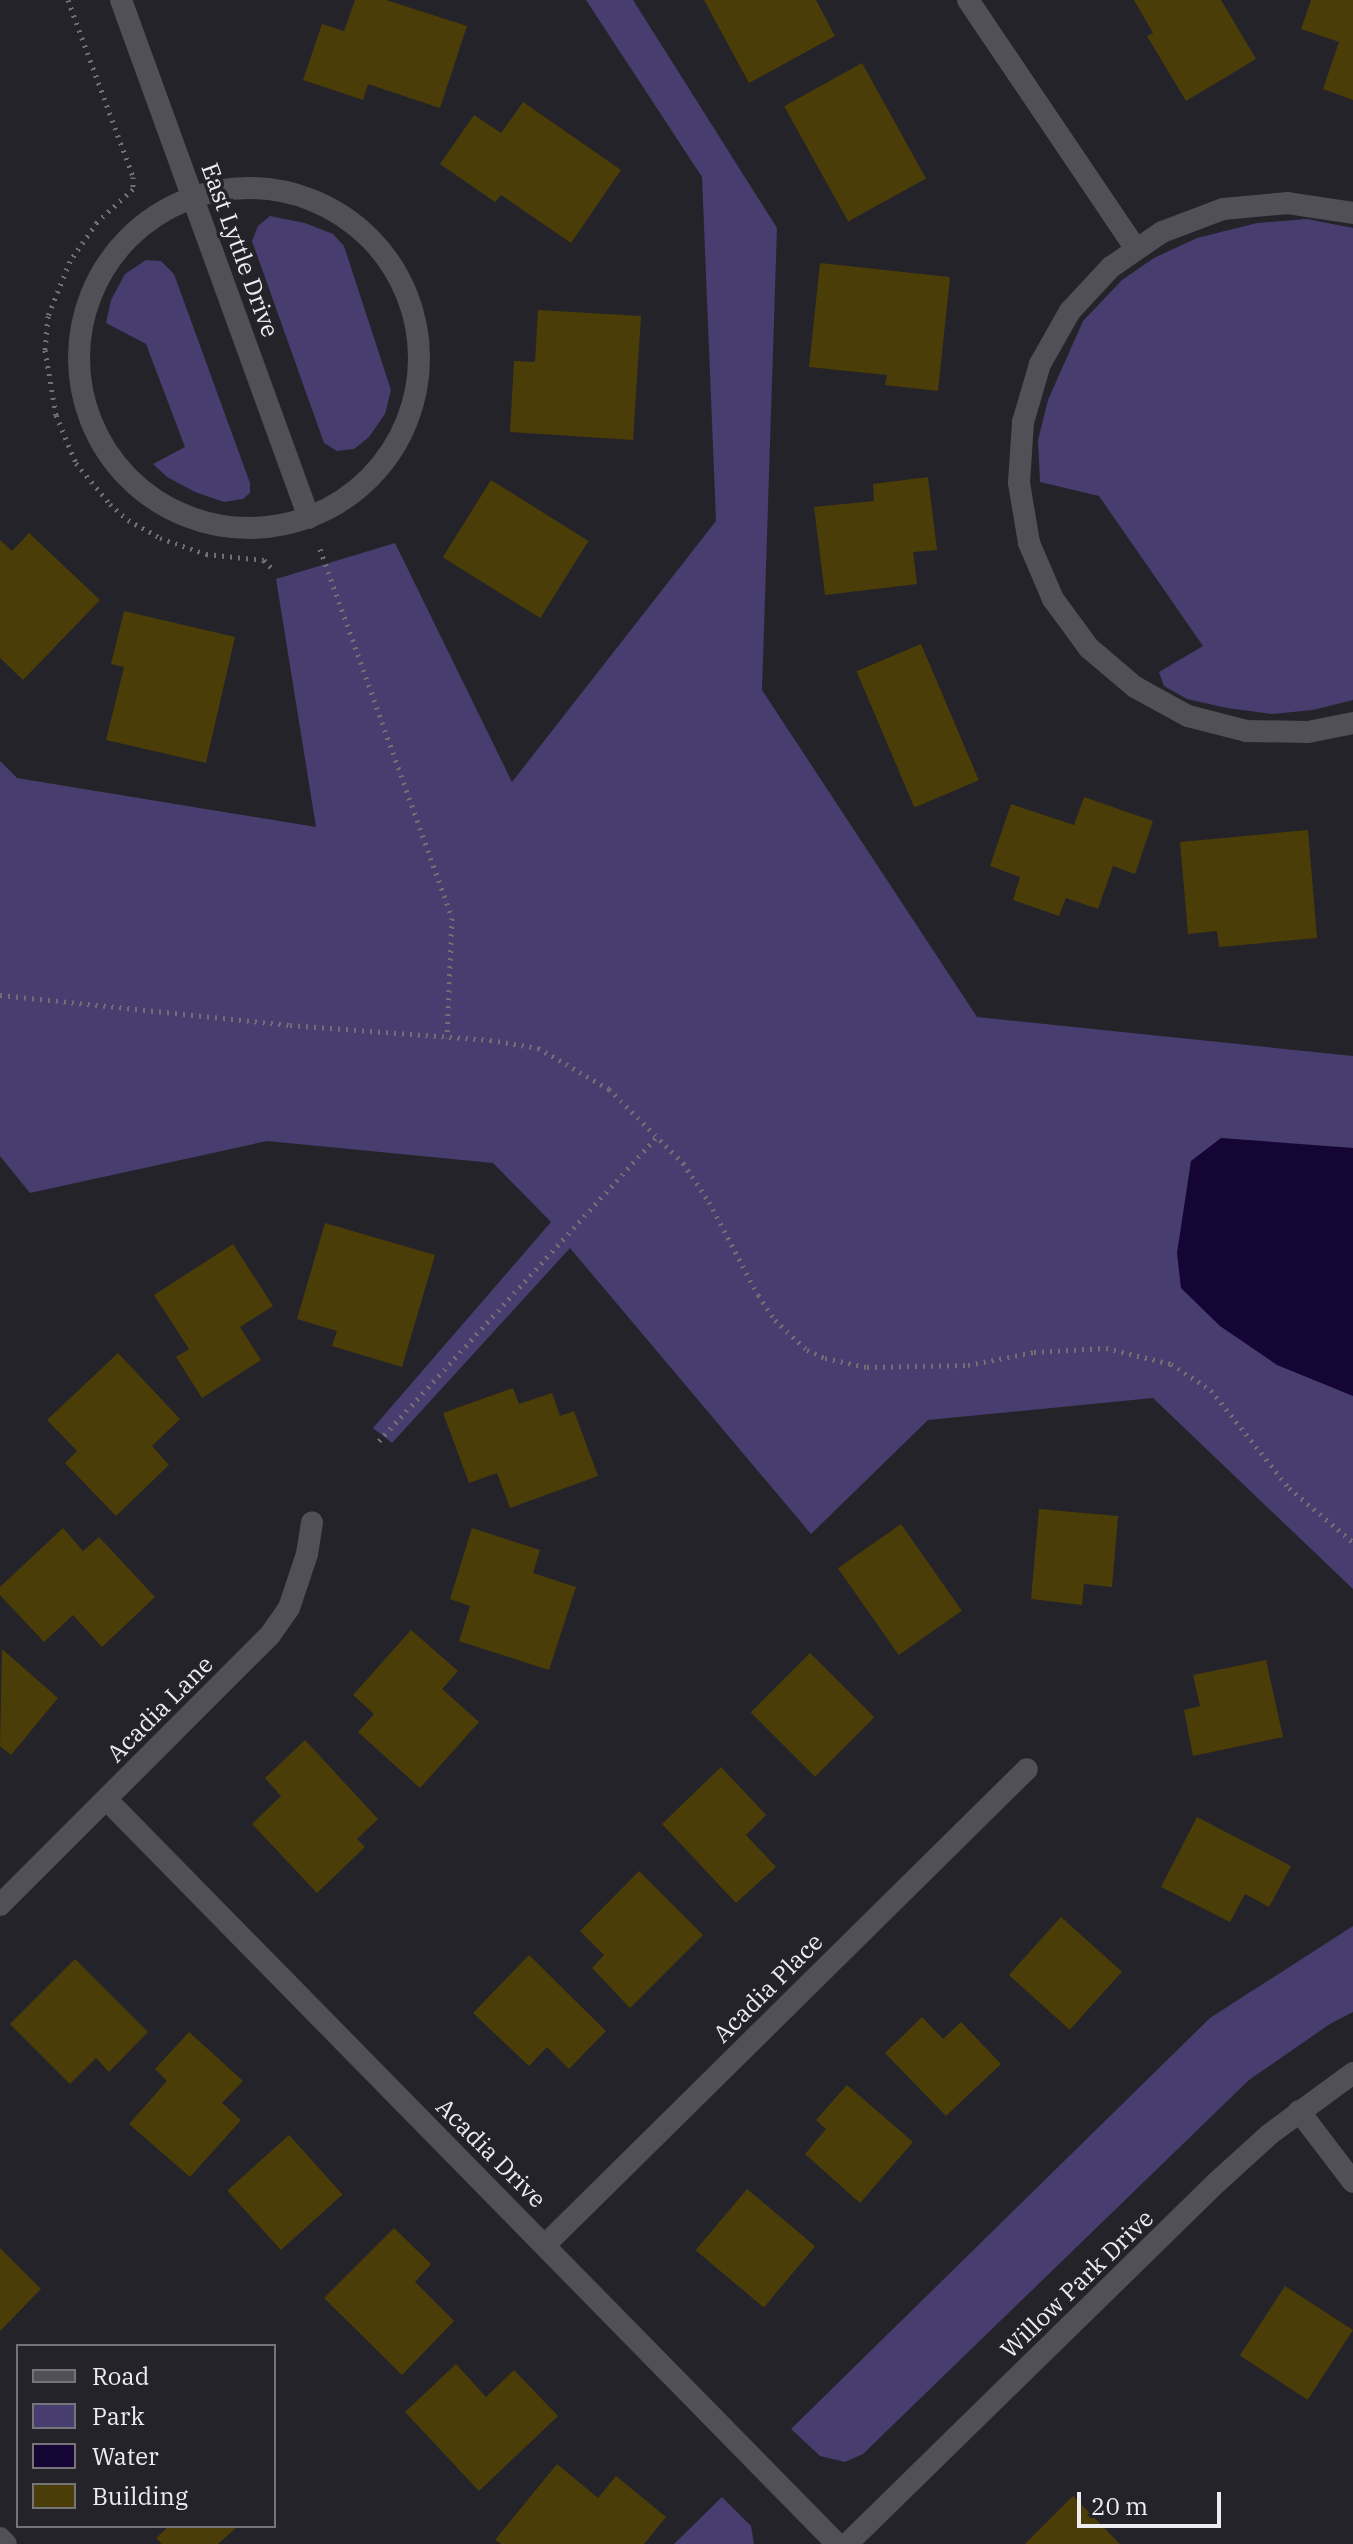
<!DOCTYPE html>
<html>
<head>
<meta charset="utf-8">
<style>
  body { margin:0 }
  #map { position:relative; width:1353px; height:2544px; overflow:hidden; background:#242329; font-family:"IBM Plex Serif",serif }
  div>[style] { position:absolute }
  .green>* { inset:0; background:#473d6e }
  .water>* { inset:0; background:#150535 }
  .building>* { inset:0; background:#4b3d08; transform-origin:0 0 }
  .path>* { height:5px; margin-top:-2.5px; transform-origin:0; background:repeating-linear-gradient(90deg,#706f74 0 2px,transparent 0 8px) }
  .minor>* { height:22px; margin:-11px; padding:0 11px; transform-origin:11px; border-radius:11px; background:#515056 }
  .minor>.ring { margin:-11px; padding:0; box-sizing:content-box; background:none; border:22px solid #515056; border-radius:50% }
  span { translate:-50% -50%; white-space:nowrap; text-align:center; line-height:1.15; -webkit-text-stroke:7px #242329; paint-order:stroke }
  .street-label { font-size:24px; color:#ededf1 }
  .legend { position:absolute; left:16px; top:2344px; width:260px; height:184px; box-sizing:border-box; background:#242329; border:2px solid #747479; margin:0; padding:10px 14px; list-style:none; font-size:24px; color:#ededf1 }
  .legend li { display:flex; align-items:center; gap:16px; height:40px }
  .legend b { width:40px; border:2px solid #747479 }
  .scale { position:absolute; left:1077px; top:2492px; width:144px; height:36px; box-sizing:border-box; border:4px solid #ededf1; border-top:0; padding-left:10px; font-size:24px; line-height:28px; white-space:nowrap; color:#ededf1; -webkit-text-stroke:6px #242329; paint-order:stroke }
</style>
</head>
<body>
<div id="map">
  <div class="green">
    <div style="clip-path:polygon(586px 0,633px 0,777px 228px,762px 690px,977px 1017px,1353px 1056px,1353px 1589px,1153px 1398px,928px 1420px,811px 1534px,570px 1248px,392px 1443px,373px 1428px,551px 1222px,493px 1163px,267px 1141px,30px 1193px,0 1156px,0 761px,17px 778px,316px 827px,276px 579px,395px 543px,512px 782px,716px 521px,702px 177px)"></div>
    <div style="clip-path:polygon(270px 216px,305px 223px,333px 234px,344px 246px,391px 390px,385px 414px,369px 437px,354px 449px,337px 451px,324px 443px,252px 241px,258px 226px)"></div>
    <div style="clip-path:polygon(1307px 219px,1353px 228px,1353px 700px,1313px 710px,1272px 714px,1227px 708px,1187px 699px,1164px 686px,1159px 672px,1203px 646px,1099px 496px,1040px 482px,1038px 440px,1048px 400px,1083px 321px,1122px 280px,1154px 258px,1197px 238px,1257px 223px)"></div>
    <div style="clip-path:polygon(146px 260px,161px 261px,174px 274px,250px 483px,250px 493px,243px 499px,224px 502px,195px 492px,167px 477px,153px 464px,185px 447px,146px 344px,106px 323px,111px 300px,125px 274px)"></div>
    <div style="clip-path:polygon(1353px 1926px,1353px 2012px,1330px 2024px,1249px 2080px,863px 2454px,845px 2462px,820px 2456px,791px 2429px,1210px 2018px)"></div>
    <div style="clip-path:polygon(722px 2497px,751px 2526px,754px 2544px,674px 2544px)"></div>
  </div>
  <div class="water">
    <div style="clip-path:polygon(1221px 1138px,1353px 1148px,1353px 1396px,1277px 1365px,1220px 1326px,1181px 1288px,1177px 1253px,1191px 1161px)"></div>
  </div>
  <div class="building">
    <div style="clip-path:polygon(355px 0,386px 0,467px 26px,440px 108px,368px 84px,363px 100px,303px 80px,322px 24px,344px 31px)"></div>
    <div style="clip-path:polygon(704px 0,816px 0,835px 36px,749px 83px)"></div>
    <div style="clip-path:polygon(1134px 0,1221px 0,1256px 59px,1186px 101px,1147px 36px,1153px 33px)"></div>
    <div style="clip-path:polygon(1311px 0,1353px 0,1353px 100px,1323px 89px,1339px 42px,1301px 29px)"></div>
    <div style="left:862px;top:63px;width:132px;height:89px;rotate:61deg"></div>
    <div style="clip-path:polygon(523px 102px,621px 170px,571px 243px,501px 195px,495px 202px,440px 164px,474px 115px,501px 133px)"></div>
    <div style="clip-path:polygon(820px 263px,950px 277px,938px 391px,885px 385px,887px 375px,809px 367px)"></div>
    <div style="clip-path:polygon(538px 310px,641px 316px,633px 440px,510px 432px,514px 361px,535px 362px)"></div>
    <div style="clip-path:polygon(928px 477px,937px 550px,913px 552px,917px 584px,825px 595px,814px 507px,874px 501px,873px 484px)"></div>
    <div style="left:491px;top:480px;width:115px;height:91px;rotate:32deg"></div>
    <div style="clip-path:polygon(29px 533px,100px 600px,23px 680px,0 658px,0 540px,12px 551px)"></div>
    <div style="clip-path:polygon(124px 611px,235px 637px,206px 763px,106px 740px,124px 667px,111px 664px)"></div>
    <div style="left:921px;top:644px;width:148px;height:70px;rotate:67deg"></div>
    <div style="clip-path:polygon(1084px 797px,1153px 821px,1135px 874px,1113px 866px,1098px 909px,1066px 898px,1059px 916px,1013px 900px,1020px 877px,990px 866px,1011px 804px,1074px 825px)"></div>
    <div style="clip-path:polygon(1308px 830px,1317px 938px,1219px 947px,1217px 931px,1188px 934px,1180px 842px)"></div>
    <div style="clip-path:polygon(325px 1223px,435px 1255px,402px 1367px,332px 1346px,337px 1331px,297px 1319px)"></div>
    <div style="clip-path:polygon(233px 1244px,273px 1306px,240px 1327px,261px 1360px,202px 1398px,176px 1357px,189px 1349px,154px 1295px)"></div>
    <div style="clip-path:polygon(118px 1353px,180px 1419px,152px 1446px,169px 1465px,116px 1516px,65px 1463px,77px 1451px,47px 1420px)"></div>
    <div style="clip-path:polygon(513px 1388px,519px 1404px,552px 1393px,560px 1416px,574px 1411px,598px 1476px,510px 1508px,497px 1473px,469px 1483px,443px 1413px)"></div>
    <div style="clip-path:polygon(1039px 1509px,1118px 1516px,1112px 1587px,1084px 1584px,1082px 1605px,1031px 1599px)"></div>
    <div style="left:901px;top:1524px;width:106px;height:77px;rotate:55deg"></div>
    <div style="clip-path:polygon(63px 1528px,83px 1551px,99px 1537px,155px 1597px,102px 1647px,73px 1615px,44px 1642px,0 1595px,0 1587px)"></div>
    <div style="clip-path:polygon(472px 1528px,540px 1550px,533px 1573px,576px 1587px,549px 1670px,459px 1641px,470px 1606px,450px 1599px)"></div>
    <div style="clip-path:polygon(411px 1630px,458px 1671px,442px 1689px,479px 1722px,420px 1788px,358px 1732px,374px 1714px,353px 1695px)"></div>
    <div style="clip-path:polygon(2px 1649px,58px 1698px,11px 1755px,0 1746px)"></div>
    <div style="left:810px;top:1653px;width:91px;height:84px;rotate:45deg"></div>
    <div style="clip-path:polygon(1266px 1660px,1283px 1737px,1193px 1756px,1184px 1710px,1200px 1706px,1193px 1675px)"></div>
    <div style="clip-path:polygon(305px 1740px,378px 1819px,357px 1839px,365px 1847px,317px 1893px,252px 1824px,281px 1796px,265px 1778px)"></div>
    <div style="clip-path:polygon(721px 1767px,766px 1815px,746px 1835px,776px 1867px,736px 1903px,662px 1824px)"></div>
    <div style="clip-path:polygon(1197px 1817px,1291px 1866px,1269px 1907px,1245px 1894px,1230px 1922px,1161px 1887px)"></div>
    <div style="clip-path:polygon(639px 1871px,703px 1935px,630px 2008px,592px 1968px,604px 1955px,580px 1931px)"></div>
    <div style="left:1061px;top:1917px;width:82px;height:78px;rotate:42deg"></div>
    <div style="clip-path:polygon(529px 1955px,606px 2031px,569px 2069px,547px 2047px,529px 2066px,473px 2013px)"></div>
    <div style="clip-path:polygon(75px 1959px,148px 2032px,109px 2072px,96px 2058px,70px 2084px,10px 2024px)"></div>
    <div style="clip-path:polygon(922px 2017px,943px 2039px,961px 2022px,1001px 2064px,946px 2116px,885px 2053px)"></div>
    <div style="clip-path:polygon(189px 2032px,243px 2081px,222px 2103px,241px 2120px,190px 2177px,129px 2124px,167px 2081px,155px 2069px)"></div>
    <div style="clip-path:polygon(847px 2085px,913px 2142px,860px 2203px,805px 2154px,826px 2129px,816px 2120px)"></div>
    <div style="left:289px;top:2135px;width:80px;height:83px;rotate:48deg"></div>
    <div style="left:747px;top:2189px;width:89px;height:80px;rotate:40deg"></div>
    <div style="clip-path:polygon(394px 2228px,431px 2264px,415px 2282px,454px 2321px,402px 2375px,324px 2298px)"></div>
    <div style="clip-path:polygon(0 2248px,41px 2289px,0 2331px)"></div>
    <div style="left:1285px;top:2286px;width:81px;height:83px;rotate:33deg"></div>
    <div style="clip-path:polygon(456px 2364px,486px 2397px,514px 2370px,558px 2416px,479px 2491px,405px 2412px)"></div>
    <div style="clip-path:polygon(557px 2464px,598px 2498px,616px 2476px,666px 2517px,644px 2544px,501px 2544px,495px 2540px)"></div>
    <div style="clip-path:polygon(1073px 2496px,1120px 2544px,1025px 2544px)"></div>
    <div style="clip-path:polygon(165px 2526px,238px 2526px,218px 2544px,162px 2544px,156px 2538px,167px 2528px)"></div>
  </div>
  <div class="path">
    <div style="left:68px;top:0;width:189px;rotate:69.8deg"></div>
    <div style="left:133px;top:177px;width:12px;rotate:90deg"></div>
    <div style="left:133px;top:189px;width:49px;rotate:137.5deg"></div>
    <div style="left:97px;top:222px;width:47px;rotate:124.7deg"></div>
    <div style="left:70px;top:261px;width:59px;rotate:111.8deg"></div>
    <div style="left:48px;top:316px;width:34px;rotate:95deg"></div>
    <div style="left:45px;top:350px;width:66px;rotate:80.4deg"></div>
    <div style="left:56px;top:415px;width:52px;rotate:67.4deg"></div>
    <div style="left:76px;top:463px;width:53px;rotate:50.3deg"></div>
    <div style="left:110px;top:504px;width:24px;rotate:42deg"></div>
    <div style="left:128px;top:520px;width:37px;rotate:29deg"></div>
    <div style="left:160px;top:538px;width:49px;rotate:19.2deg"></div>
    <div style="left:206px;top:554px;width:58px;rotate:5.9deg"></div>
    <div style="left:264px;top:560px;width:16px;rotate:47deg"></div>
    <div style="left:320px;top:549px;width:392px;rotate:70.3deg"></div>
    <div style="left:452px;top:918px;width:120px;rotate:92.4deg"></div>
    <div style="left:0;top:995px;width:292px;rotate:5.9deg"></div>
    <div style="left:290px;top:1025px;width:201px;rotate:4.3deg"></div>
    <div style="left:490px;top:1040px;width:49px;rotate:9.5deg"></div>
    <div style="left:538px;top:1048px;width:82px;rotate:30deg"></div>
    <div style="left:609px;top:1089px;width:105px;rotate:45deg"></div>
    <div style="left:683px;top:1163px;width:47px;rotate:56.3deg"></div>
    <div style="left:709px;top:1202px;width:105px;rotate:62.2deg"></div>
    <div style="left:758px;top:1295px;width:30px;rotate:56deg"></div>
    <div style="left:775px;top:1320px;width:44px;rotate:43.2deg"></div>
    <div style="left:807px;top:1350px;width:20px;rotate:24deg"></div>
    <div style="left:825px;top:1358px;width:43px;rotate:12.1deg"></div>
    <div style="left:867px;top:1367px;width:101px;rotate:-1.1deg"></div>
    <div style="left:968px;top:1365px;width:67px;rotate:-11.1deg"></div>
    <div style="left:1034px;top:1352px;width:72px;rotate:-3.2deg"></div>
    <div style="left:1106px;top:1348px;width:67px;rotate:13.8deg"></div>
    <div style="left:1171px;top:1364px;width:48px;rotate:33deg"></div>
    <div style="left:1211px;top:1390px;width:125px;rotate:51.5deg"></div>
    <div style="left:1289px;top:1488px;width:84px;rotate:40.2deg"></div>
    <div style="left:379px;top:1441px;width:414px;rotate:-47.6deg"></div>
  </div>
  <div class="minor">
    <div style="left:121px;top:0;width:551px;rotate:70.05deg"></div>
    <div style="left:968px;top:0;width:299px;rotate:56deg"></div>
    <div class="ring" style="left:79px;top:188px;width:318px;height:318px"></div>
    <div style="left:1353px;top:213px;width:66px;rotate:-171.3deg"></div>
    <div style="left:1288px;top:203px;width:65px;rotate:174.7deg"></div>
    <div style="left:1223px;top:209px;width:65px;rotate:159.3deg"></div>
    <div style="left:1162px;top:232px;width:62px;rotate:145.5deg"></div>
    <div style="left:1111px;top:267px;width:60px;rotate:133deg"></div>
    <div style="left:1070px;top:311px;width:61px;rotate:119.5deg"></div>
    <div style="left:1040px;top:364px;width:60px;rotate:106.3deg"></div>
    <div style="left:1023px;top:422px;width:61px;rotate:93.8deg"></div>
    <div style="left:1019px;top:483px;width:61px;rotate:80.5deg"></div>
    <div style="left:1029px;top:543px;width:61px;rotate:66.8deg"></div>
    <div style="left:1053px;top:599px;width:61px;rotate:53.7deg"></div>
    <div style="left:1089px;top:648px;width:60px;rotate:40.3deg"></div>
    <div style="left:1135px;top:687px;width:60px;rotate:28.7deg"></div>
    <div style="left:1188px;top:716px;width:61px;rotate:14.3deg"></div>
    <div style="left:1247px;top:731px;width:61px;rotate:0.9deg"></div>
    <div style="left:1308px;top:732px;width:46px;rotate:-11.3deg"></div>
    <div style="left:107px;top:1800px;width:1042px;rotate:45.54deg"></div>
    <div style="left:0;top:1905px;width:382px;rotate:-45deg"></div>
    <div style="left:270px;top:1635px;width:33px;rotate:-55deg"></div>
    <div style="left:289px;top:1608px;width:57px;rotate:-71.6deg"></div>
    <div style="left:307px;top:1554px;width:32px;rotate:-81deg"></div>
    <div style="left:1299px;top:2111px;width:89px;rotate:52.7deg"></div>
    <div style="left:545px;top:2245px;width:677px;rotate:-44.64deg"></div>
    <div style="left:0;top:2538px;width:8px;rotate:45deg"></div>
    <div style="left:847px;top:2544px;width:516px;rotate:-44.37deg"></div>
    <div style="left:1216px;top:2183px;width:73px;rotate:-42.2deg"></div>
    <div style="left:1270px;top:2134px;width:103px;rotate:-36.3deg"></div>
  </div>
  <div class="street-label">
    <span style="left:240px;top:250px;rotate:70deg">East Lyttle Drive</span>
    <span style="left:160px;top:1709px;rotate:-45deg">Acadia Lane</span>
    <span style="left:768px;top:1988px;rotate:-45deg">Acadia Place</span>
    <span style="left:491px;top:2153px;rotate:45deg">Acadia Drive</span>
    <span style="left:1077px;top:2284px;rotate:-44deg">Willow Park Drive</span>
  </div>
  <ul class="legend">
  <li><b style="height:10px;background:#515056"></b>Road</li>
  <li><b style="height:22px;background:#473d6e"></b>Park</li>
  <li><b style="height:22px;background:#150535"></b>Water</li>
  <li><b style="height:22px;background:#4b3d08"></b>Building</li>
  </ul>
  <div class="scale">20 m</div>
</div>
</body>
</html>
